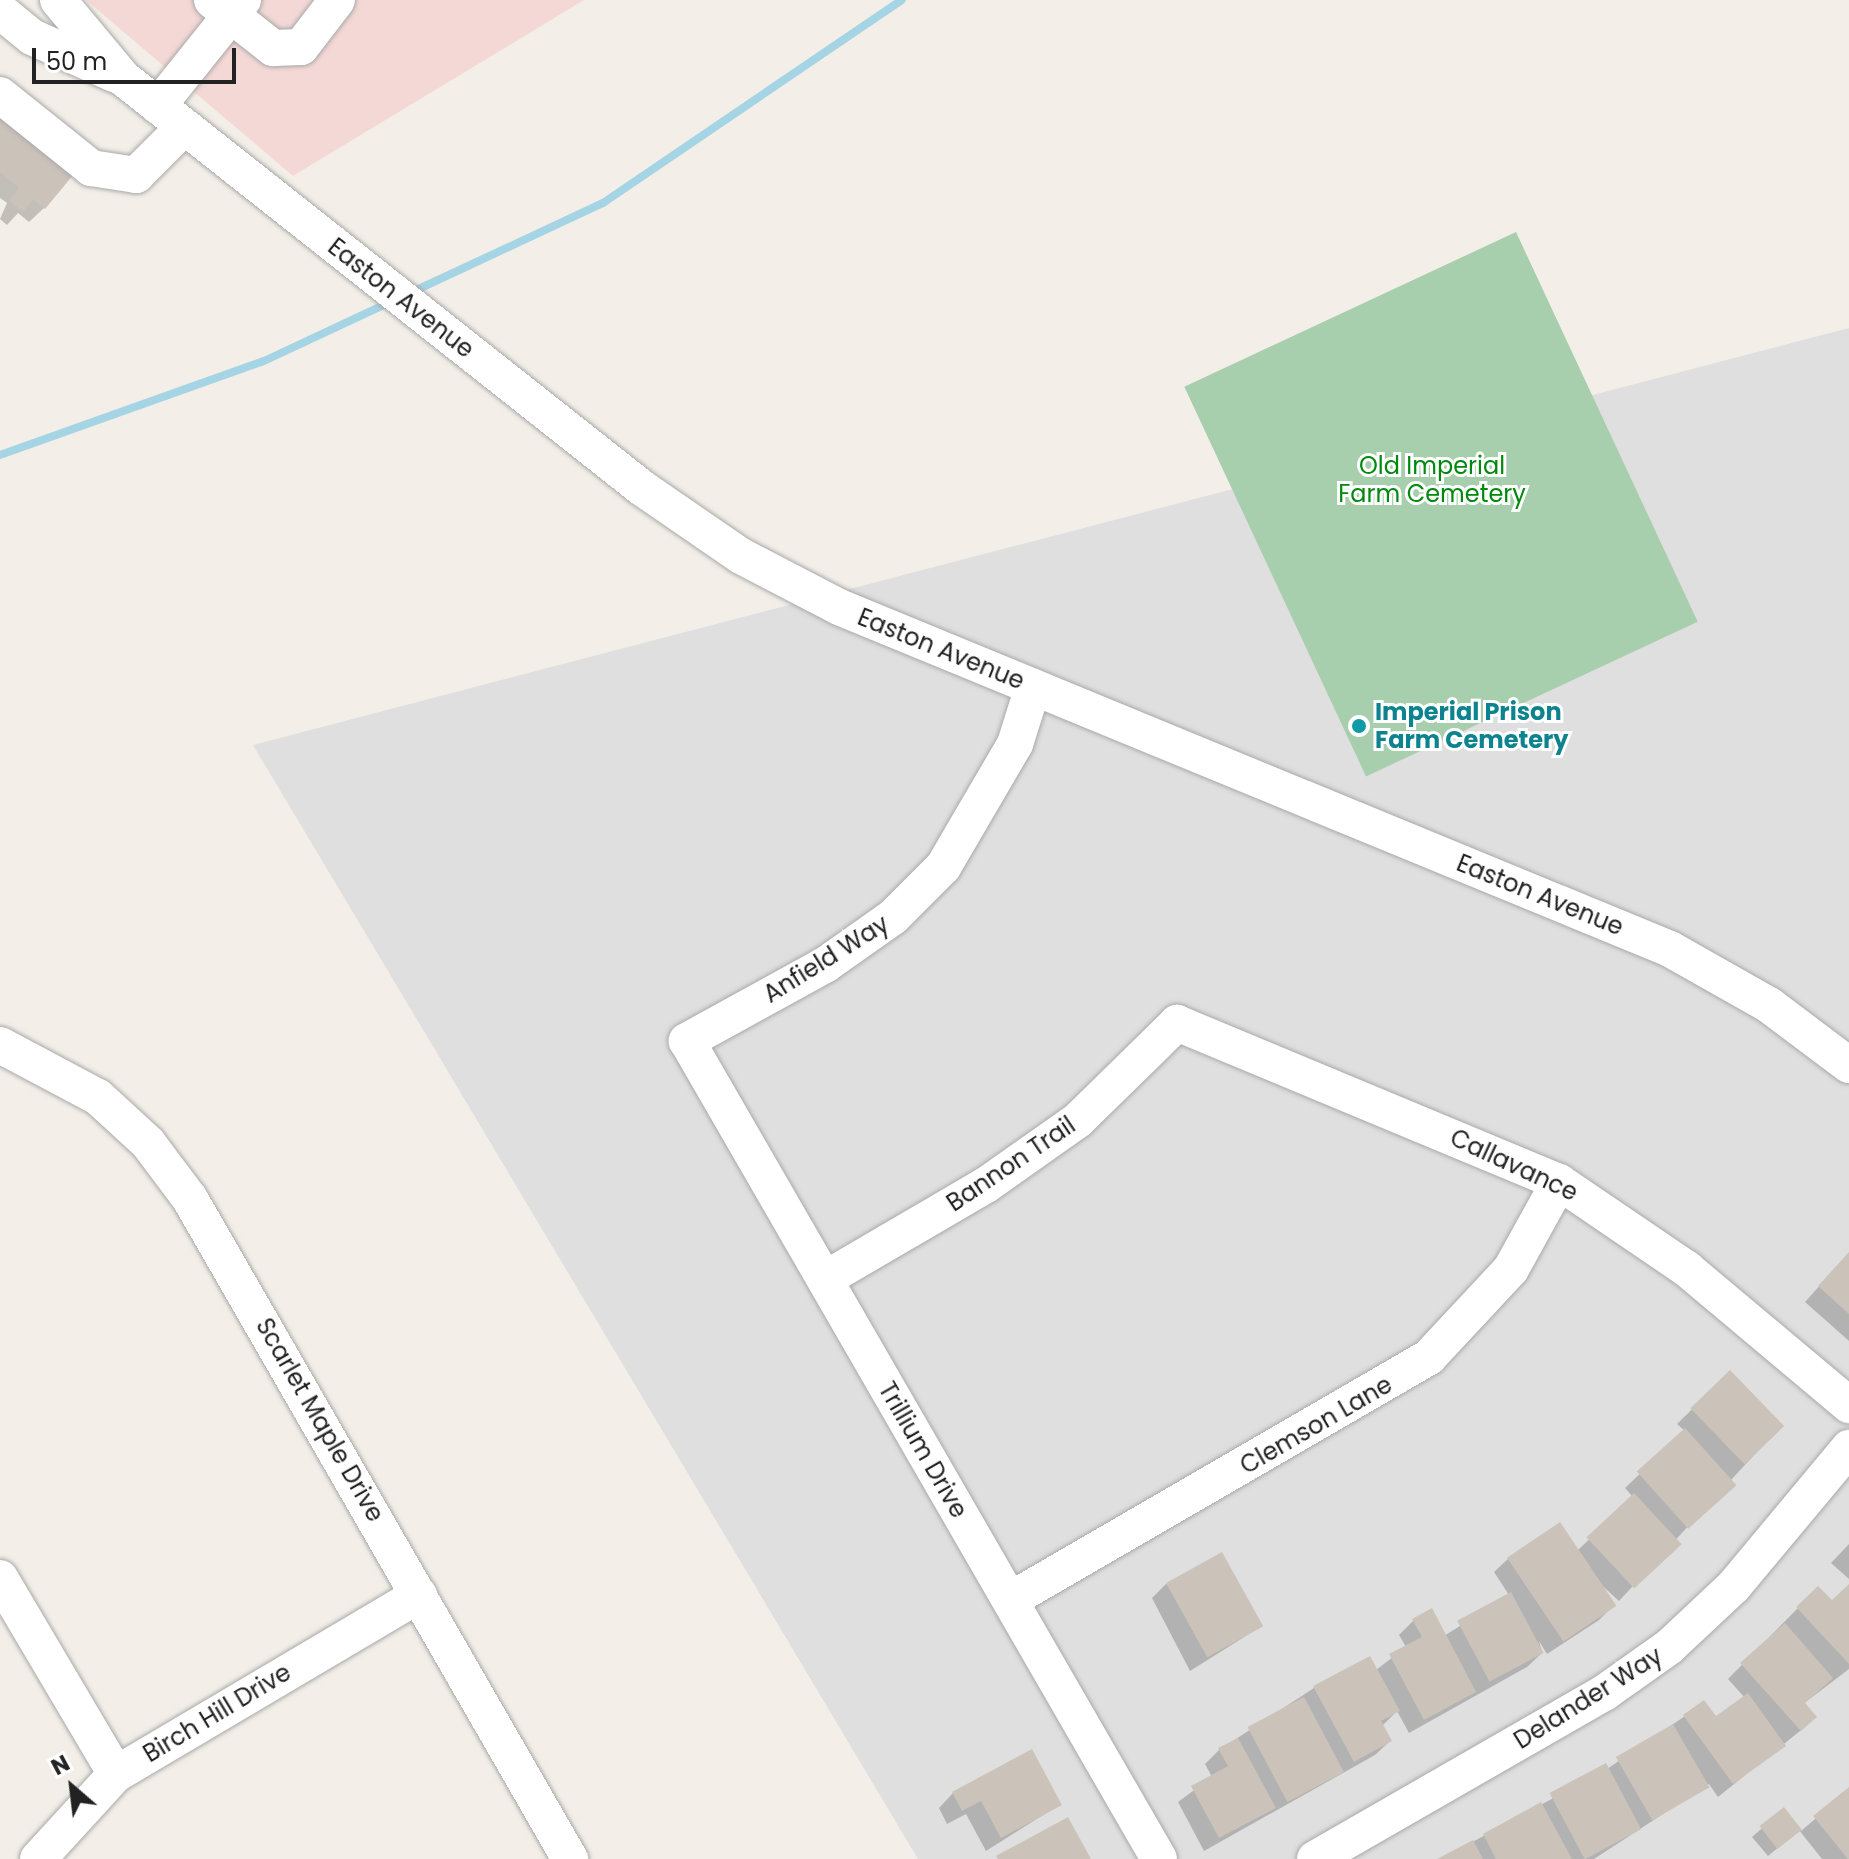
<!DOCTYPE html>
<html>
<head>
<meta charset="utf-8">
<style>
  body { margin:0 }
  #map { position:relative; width:1849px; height:1859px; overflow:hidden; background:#f3efe8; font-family:Poppins,sans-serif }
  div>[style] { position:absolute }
  .residential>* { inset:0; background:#e0dfdf }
  .commercial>* { inset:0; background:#f4d8d6 }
  .cemetery>* { inset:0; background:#a7cead; transform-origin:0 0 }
  .shadow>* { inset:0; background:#0003 }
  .stream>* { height:8px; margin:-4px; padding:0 4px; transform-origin:4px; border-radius:4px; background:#a5d4e4 }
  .building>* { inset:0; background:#cbc2ba; transform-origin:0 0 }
  .roads { filter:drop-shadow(0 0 2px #a9a9a9) drop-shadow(0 0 2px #a9a9a9) }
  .minor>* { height:36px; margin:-18px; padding:0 18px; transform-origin:18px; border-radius:18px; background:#fff }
  .dots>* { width:22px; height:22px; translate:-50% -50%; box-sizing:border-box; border:4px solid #fff; border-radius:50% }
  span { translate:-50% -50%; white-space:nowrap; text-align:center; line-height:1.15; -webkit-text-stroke:6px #fff; paint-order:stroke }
  .street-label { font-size:24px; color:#222 }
  .park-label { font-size:24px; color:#01890f }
  .culture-label { font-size:24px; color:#0d838f; font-weight:700 }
  .left { translate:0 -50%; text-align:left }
  .north { position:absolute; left:32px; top:1747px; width:80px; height:80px; -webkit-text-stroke:6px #fff; paint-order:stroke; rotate:332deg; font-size:22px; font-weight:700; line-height:32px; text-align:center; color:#222 }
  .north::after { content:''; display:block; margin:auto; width:28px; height:36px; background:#222; clip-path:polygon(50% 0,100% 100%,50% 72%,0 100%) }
  .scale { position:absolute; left:32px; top:48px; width:204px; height:36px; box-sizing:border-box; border:4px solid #222; border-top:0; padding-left:10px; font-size:24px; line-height:28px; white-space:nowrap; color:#222; -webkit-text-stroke:6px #fff; paint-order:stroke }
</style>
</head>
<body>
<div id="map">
  <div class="residential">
    <div style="clip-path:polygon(1849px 328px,1849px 1859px,918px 1859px,253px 745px)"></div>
  </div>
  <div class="commercial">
    <div style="clip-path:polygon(86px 0,584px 0,293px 176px)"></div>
  </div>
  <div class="cemetery">
    <div style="left:1516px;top:232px;width:430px;height:366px;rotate:65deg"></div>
  </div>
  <div class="shadow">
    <div style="clip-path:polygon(0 116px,44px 208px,29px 222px,18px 213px,7px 225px,0 219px,7px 203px,0 198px)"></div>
    <div style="clip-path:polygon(1849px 1253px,1849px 1341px,1805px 1302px)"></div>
    <div style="clip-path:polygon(1730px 1372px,1781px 1426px,1619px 1601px,1596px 1580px,1613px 1606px,1599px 1620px,1547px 1654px,1539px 1641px,1542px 1653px,1527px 1667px,1409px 1733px,1397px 1711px,1382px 1726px,1390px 1741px,1375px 1755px,1204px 1851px,1178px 1802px,1212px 1777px,1205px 1764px,1219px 1750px,1314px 1688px,1376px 1670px,1406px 1647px,1399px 1635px,1414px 1620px,1444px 1636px,1509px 1595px,1494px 1572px,1509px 1558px,1577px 1551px,1633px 1497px,1625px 1488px,1685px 1431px,1677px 1424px)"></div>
    <div style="clip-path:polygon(1849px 1544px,1849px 1579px,1831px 1563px)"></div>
    <div style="clip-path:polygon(1166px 1584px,1260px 1627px,1190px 1671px,1152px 1598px)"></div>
    <div style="clip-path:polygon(1849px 1587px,1849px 1669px,1803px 1704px,1815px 1717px,1800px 1731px,1718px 1797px,1709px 1784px,1594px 1859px,1441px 1859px,1607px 1769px,1685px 1716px,1715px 1719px,1745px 1698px,1728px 1679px,1797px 1609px,1818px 1589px,1831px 1603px)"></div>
    <div style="clip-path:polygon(1849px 1790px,1849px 1859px,1822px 1859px,1799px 1830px,1768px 1856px,1752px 1837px,1783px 1810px,1801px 1831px)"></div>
    <div style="clip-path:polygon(953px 1793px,1059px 1805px,986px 1851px,966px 1814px,947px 1824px,939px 1808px)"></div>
  </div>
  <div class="stream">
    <div style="left:410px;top:293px;width:213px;rotate:-25deg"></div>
    <div style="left:603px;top:203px;width:361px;rotate:-34.2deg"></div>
    <div style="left:0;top:455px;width:280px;rotate:-19.6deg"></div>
    <div style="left:264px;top:361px;width:139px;rotate:-25.1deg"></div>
  </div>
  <div class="building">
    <div style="clip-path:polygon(0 114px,74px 174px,45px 209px,33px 199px,23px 212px,9px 200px,19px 188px,0 172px)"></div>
    <div style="clip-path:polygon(1849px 1252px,1849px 1314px,1818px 1286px)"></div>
    <div style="left:1730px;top:1370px;width:78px;height:55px;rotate:46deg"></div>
    <div style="left:1685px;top:1428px;width:77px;height:65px;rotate:48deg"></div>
    <div style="left:1634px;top:1493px;width:70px;height:65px;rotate:47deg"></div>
    <div style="left:1560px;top:1522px;width:101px;height:64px;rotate:56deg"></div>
    <div style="left:1222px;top:1552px;width:85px;height:64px;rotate:61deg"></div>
    <div style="clip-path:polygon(1849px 1584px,1849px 1664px,1796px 1607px,1818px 1586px,1832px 1600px)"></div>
    <div style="left:1511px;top:1592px;width:69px;height:61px;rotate:62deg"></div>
    <div style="clip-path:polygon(1432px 1608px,1476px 1692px,1424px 1720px,1389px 1654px,1422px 1637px,1412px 1619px)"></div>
    <div style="clip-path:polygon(1785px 1623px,1833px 1678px,1805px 1703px,1817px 1717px,1801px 1731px,1740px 1663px)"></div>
    <div style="clip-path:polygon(1370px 1656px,1400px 1711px,1381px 1721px,1392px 1741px,1354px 1762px,1313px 1686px)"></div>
    <div style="clip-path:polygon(1748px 1693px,1786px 1746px,1733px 1784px,1683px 1715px,1704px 1700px,1716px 1716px)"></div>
    <div style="left:1304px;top:1697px;width:85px;height:64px;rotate:62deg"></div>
    <div style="left:1673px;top:1724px;width:73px;height:66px;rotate:60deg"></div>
    <div style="clip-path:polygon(1238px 1738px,1276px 1808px,1219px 1838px,1191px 1786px,1228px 1766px,1218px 1748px)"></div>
    <div style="clip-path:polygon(1032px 1749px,1062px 1805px,1001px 1838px,981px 1801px,962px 1811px,952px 1792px)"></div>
    <div style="left:1606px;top:1763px;width:75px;height:64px;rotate:62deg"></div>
    <div style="clip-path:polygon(1849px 1787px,1849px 1859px,1848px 1859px,1813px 1816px)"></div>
    <div style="clip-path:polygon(1541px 1802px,1572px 1859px,1496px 1859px,1483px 1834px)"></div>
    <div style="left:1784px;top:1807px;width:29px;height:31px;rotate:52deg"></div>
    <div style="clip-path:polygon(1068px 1817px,1091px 1859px,998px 1859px,996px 1856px)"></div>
    <div style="clip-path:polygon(1473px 1840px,1483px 1859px,1437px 1859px)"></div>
  </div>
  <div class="roads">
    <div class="minor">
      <div style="left:58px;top:0;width:102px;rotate:50.2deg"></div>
      <div style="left:123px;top:78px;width:661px;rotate:38.31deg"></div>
      <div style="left:642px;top:488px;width:120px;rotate:34.5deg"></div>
      <div style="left:741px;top:556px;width:110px;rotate:27.5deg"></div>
      <div style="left:839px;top:607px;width:899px;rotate:22.37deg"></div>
      <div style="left:1670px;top:949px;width:114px;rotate:29.5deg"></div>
      <div style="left:1769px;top:1005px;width:100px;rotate:36.9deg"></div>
      <div style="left:212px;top:0;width:78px;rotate:38.2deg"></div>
      <div style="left:273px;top:48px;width:28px;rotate:-2deg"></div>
      <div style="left:301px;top:47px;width:59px;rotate:-52.5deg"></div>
      <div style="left:0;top:11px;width:41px;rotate:39.1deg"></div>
      <div style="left:32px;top:37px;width:90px;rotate:24.3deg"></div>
      <div style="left:0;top:95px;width:117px;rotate:38.7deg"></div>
      <div style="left:91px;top:168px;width:46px;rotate:8.8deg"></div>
      <div style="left:136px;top:175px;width:68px;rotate:-45deg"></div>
      <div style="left:158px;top:106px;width:136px;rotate:-51.3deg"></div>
      <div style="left:1033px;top:687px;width:60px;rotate:107.5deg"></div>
      <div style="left:1015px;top:744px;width:143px;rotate:120.3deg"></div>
      <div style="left:943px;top:867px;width:71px;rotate:135deg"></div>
      <div style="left:893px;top:917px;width:83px;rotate:144.8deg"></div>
      <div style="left:825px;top:965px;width:158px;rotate:151.2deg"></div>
      <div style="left:687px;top:1041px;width:944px;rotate:60.01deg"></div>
      <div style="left:0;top:1045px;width:111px;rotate:28deg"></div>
      <div style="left:98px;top:1097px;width:68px;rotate:42.6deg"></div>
      <div style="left:148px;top:1143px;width:70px;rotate:53.1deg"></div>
      <div style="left:190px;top:1199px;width:762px;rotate:60.07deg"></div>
      <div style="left:825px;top:1279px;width:186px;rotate:-30.3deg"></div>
      <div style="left:986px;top:1185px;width:113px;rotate:-35.2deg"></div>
      <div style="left:1078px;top:1120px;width:139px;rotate:-44.4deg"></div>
      <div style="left:1177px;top:1023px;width:414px;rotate:22.6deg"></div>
      <div style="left:1559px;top:1182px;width:155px;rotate:34.2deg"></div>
      <div style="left:1687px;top:1269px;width:212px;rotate:40deg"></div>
      <div style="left:0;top:1578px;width:228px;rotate:59.4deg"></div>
      <div style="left:1010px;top:1600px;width:484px;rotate:-30.1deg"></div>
      <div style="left:1429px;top:1357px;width:120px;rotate:-47deg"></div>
      <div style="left:1511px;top:1269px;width:99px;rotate:-61.1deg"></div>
      <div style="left:38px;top:1859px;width:115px;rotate:-47.5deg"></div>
      <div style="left:116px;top:1774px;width:352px;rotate:-30.6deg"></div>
      <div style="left:1315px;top:1859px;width:333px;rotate:-29.9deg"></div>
      <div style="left:1604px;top:1693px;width:80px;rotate:-35.3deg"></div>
      <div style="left:1669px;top:1647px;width:89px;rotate:-43.2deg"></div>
      <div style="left:1734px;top:1586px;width:180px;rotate:-50.2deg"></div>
    </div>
  </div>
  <div class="dots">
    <div style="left:1359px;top:726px;background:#0f9aa8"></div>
  </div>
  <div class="street-label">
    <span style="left:401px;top:298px;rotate:38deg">Easton Avenue</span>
    <span style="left:941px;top:649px;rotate:22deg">Easton Avenue</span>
    <span style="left:1540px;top:895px;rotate:22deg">Easton Avenue</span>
    <span style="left:826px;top:959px;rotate:-32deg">Anfield Way</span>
    <span style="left:1011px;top:1164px;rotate:-34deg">Bannon Trail</span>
    <span style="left:1514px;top:1165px;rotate:25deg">Callavance</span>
    <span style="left:320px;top:1420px;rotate:60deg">Scarlet Maple Drive</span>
    <span style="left:1316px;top:1425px;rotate:-30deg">Clemson Lane</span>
    <span style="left:923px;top:1450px;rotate:60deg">Trillium Drive</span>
    <span style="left:1588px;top:1698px;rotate:-32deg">Delander Way</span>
    <span style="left:217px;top:1713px;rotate:-31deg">Birch Hill Drive</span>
  </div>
  <div class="park-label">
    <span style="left:1432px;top:480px">Old Imperial<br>Farm Cemetery</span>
  </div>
  <div class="culture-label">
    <span class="left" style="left:1375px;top:726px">Imperial Prison<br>Farm Cemetery</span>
  </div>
  <div class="north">N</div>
  <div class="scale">50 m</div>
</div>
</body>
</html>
